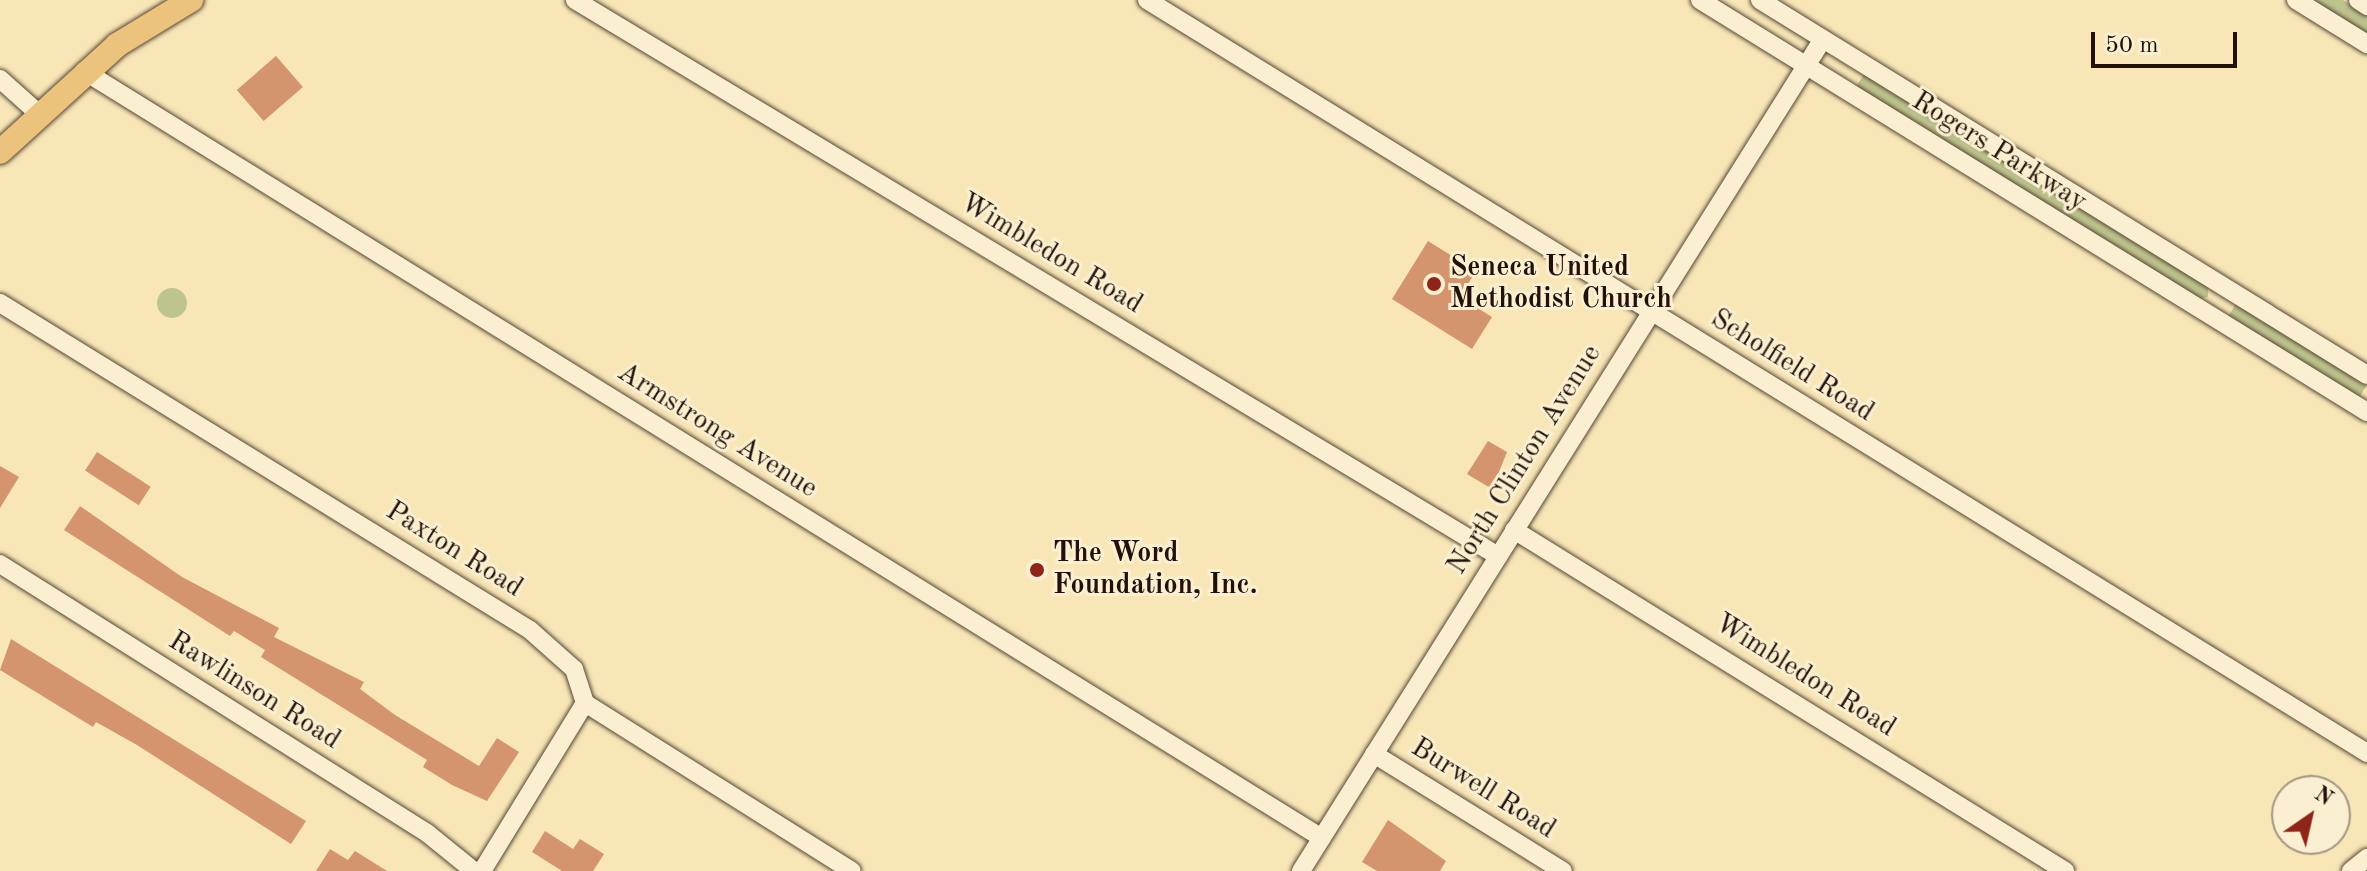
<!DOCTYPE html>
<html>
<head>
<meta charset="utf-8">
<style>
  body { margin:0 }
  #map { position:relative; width:2367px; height:871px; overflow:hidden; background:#f8e6b7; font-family:"Old Standard TT",serif }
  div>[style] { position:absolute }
  .green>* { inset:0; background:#bec48d; transform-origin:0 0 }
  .round { border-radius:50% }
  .building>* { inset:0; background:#d4946d; transform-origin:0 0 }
  .roads { filter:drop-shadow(0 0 2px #584635) drop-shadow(0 0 2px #584635) }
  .minor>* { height:18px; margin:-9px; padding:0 9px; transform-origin:9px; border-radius:9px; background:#faefd0 }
  .major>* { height:24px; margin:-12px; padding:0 12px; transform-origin:12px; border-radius:12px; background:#ecc37c }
  .dots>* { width:22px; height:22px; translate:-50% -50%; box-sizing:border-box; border:4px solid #faefd0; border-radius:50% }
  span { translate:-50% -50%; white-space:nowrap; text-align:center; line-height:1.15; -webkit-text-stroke:6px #faefd0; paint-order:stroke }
  .street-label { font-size:28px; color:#22110a }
  .poi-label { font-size:28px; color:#22110a; font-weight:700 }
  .left { translate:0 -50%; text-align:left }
  .north { position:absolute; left:2271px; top:775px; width:80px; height:80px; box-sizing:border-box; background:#faefd0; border:2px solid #a49681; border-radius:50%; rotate:34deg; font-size:22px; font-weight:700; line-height:32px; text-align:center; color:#22110a }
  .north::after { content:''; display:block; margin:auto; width:28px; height:36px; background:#8f2418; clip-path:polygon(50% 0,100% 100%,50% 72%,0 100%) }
  .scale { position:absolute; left:2091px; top:32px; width:146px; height:36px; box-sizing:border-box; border:4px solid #22110a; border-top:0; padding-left:10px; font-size:24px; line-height:28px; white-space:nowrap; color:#22110a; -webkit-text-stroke:6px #faefd0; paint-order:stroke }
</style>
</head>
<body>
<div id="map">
  <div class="green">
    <div style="clip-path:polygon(2312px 0,2343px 0,2367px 15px,2367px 34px)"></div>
    <div style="clip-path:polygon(1864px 74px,2208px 286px,2208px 297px,2200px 299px,1856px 87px)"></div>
    <div class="round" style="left:157px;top:288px;width:30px;height:30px"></div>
    <div style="left:2236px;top:304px;width:154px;height:16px;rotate:32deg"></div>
  </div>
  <div class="building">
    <div style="left:276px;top:56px;width:41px;height:52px;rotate:49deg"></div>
    <div style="clip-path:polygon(1428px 241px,1476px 271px,1460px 297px,1492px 317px,1472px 349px,1392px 299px)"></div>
    <div style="clip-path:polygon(1488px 441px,1507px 452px,1492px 489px,1467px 474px)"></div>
    <div style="left:97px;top:452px;width:64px;height:22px;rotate:33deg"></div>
    <div style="clip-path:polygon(0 466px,19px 477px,0 508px)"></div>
    <div style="clip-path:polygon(80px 506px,182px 577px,279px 628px,274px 637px,364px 682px,360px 689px,395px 715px,479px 766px,497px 738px,519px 752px,487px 801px,452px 785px,423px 767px,427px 760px,261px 657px,265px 650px,234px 631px,230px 636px,64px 530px)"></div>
    <div style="clip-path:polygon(11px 639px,306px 821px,291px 844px,137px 745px,96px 722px,93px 727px,0 670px)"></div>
    <div style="clip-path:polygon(1388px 820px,1446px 861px,1440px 871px,1377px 871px,1362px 862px)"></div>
    <div style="clip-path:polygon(545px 831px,573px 849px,580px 839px,604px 854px,593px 871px,562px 871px,532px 852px)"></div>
    <div style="clip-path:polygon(330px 849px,348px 860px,355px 851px,387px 871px,316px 871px)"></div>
  </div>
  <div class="roads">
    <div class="minor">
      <div style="left:575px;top:0;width:1078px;rotate:31.06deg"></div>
      <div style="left:1147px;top:0;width:1434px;rotate:31.68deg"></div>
      <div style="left:1700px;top:0;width:784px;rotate:31.7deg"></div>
      <div style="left:1760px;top:0;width:713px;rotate:31.71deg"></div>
      <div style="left:2296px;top:0;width:84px;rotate:31.8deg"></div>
      <div style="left:2358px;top:0;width:11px;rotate:34deg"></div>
      <div style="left:84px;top:71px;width:1456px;rotate:31.78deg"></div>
      <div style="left:0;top:79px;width:51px;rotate:41.8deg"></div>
      <div style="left:0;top:303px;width:623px;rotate:31.67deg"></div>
      <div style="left:530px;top:630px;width:59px;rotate:41.6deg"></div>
      <div style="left:574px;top:669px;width:36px;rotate:72deg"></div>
      <div style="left:585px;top:703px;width:315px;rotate:32.2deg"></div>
      <div style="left:1514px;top:530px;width:648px;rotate:31.75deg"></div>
      <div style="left:0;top:564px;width:505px;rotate:32.21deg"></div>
      <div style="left:427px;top:833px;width:60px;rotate:39deg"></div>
      <div style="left:1374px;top:754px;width:222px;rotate:31.8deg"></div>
      <div style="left:482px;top:871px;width:197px;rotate:-58.5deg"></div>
      <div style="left:1301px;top:871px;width:982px;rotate:-57.9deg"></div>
      <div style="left:2351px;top:871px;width:21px;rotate:-39deg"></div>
    </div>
    <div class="major">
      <div style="left:0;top:152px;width:159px;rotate:-42.4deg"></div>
      <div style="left:117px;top:45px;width:87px;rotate:-31.3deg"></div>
    </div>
  </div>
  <div class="dots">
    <div style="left:1434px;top:284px;background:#8f2418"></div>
    <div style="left:1037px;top:570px;background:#8f2418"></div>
  </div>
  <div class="street-label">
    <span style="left:1999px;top:152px;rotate:32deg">Rogers Parkway</span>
    <span style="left:1051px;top:254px;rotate:31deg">Wimbledon Road</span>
    <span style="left:1792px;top:366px;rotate:32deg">Scholfield Road</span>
    <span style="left:717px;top:431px;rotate:32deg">Armstrong Avenue</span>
    <span style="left:1525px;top:460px;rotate:-58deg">North Clinton Avenue</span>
    <span style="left:454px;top:550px;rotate:32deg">Paxton Road</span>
    <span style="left:1805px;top:676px;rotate:32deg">Wimbledon Road</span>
    <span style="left:254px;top:691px;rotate:32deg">Rawlinson Road</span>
    <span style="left:1483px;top:789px;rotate:32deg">Burwell Road</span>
  </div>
  <div class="poi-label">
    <span class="left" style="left:1450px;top:284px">Seneca United<br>Methodist Church</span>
    <span class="left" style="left:1053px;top:570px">The Word<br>Foundation, Inc.</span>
  </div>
  <div class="north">N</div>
  <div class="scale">50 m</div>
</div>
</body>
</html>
